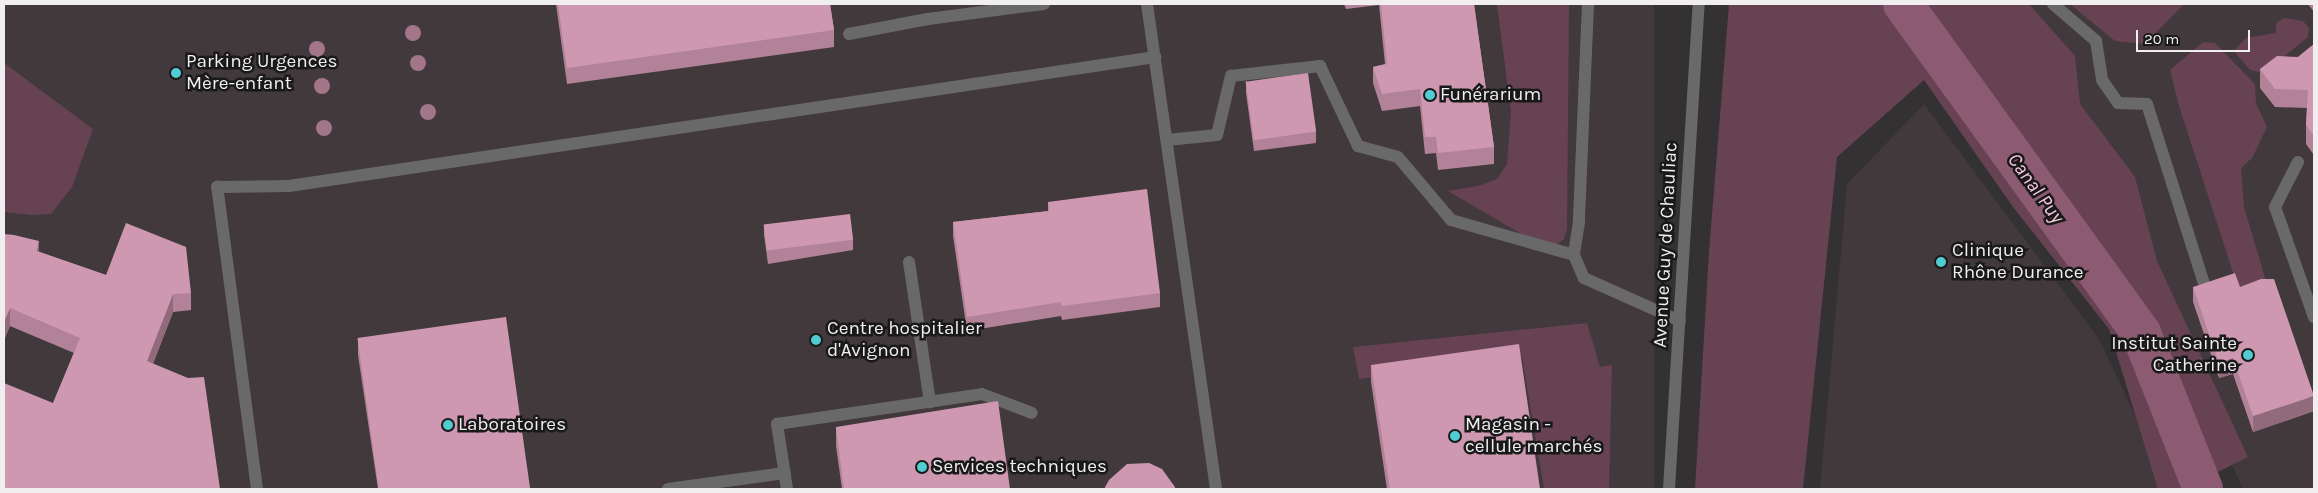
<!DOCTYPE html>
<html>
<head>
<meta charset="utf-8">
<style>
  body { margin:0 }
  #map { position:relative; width:2318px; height:493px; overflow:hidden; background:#333132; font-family:Karla,sans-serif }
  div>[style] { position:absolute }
  .built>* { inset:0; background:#42393c; transform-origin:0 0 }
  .green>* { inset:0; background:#674253 }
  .canal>* { height:40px; margin:-20px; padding:0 20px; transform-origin:20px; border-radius:20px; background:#8c5a71 }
  .lane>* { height:12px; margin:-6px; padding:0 6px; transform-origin:6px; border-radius:6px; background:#6a6969 }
  .street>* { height:12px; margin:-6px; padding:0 6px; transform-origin:6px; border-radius:6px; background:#6a6969 }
  .trees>* { width:16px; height:16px; margin:-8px; border-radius:50%; background:#a27589 }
  .wall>* { inset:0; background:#b28398 }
  .shaded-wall>* { inset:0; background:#916a7c }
  .building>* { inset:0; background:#cf98b1; transform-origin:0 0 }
  .dots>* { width:14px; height:14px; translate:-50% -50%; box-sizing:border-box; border:2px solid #1a191a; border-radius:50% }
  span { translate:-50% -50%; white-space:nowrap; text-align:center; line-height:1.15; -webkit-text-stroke:5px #1a191a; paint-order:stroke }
  .poi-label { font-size:19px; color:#f0eeef }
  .left { translate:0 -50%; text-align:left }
  .right { translate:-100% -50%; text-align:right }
  .street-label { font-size:19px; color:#f0eeef }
  .water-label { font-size:20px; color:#f9c8dd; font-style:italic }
  .frame { position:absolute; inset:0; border:5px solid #f0eeef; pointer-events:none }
  .scale { position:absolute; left:2136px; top:30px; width:114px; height:22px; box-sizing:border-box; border:2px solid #f0eeef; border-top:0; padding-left:6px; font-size:15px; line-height:18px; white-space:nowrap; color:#f0eeef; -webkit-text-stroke:4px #1a191a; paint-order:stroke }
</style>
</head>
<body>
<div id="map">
  <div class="built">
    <div style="left:4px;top:4px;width:1650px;height:485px"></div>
    <div style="clip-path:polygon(1951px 4px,2314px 4px,2314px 489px,2243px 489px,2119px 221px)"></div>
    <div style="clip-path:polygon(1924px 104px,2099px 339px,2170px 489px,1820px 489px,1847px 184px)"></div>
  </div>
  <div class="green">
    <div style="clip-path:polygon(1497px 4px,1569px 4px,1567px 229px,1564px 239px,1555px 246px,1530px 239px,1448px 191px,1478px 186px,1497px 179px,1507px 164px,1511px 112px)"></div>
    <div style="clip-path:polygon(1729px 4px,2029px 4px,2075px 56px,2080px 104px,2135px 177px,2157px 261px,2248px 457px,2184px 489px,2158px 489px,2109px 329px,2013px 207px,1924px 80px,1837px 157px,1803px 489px,1695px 489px,1709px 252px)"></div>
    <div style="clip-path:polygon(2070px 4px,2184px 4px,2145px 44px,2115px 41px)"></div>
    <div style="clip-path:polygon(2284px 18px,2303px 21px,2309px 28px,2308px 37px,2264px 73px,2250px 70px,2234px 51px,2246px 38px,2276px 33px,2276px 23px)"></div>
    <div style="clip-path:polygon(2203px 42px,2215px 43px,2255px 84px,2256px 103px,2267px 127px,2252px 158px,2241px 168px,2244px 207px,2267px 284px,2240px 294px,2179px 106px,2170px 70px)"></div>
    <div style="clip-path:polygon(4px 63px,93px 129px,72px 187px,51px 214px,33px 215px,4px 212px)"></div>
    <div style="clip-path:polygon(1587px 323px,1600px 367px,1612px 365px,1609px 489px,1544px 489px,1522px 357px,1359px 379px,1353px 347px)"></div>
  </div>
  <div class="canal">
    <div style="left:1903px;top:4px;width:406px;rotate:54.1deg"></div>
    <div style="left:2141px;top:333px;width:168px;rotate:68.3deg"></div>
  </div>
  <div class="lane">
    <div style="left:1147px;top:4px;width:490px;rotate:81.9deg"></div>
    <div style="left:1588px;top:4px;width:218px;rotate:92.4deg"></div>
    <div style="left:1579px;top:222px;width:33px;rotate:99deg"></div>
    <div style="left:1574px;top:255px;width:25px;rotate:67deg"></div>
    <div style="left:1584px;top:278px;width:105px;rotate:24.1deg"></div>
    <div style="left:2053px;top:4px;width:57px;rotate:40.7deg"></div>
    <div style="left:2096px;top:41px;width:39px;rotate:81deg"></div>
    <div style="left:2102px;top:80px;width:28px;rotate:55deg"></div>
    <div style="left:2118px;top:103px;width:29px;rotate:2deg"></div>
    <div style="left:2147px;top:104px;width:186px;rotate:72.4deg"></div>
    <div style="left:849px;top:34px;width:80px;rotate:-10.8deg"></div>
    <div style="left:928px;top:19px;width:117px;rotate:-7.4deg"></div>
    <div style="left:1167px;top:140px;width:50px;rotate:-5.7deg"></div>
    <div style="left:1217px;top:135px;width:61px;rotate:-76.7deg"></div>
    <div style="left:1231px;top:76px;width:90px;rotate:-6.4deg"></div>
    <div style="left:1320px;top:66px;width:89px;rotate:64.6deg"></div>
    <div style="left:1358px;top:146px;width:41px;rotate:15.4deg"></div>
    <div style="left:1398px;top:157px;width:82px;rotate:49.9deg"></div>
    <div style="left:1451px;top:220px;width:128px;rotate:15.9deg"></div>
    <div style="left:2298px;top:162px;width:51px;rotate:117.1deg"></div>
    <div style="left:2275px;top:207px;width:117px;rotate:70.5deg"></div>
    <div style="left:909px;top:262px;width:142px;rotate:81.5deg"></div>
    <div style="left:257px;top:489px;width:305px;rotate:-97.5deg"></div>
    <div style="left:217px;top:187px;width:72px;rotate:-0.8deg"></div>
    <div style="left:289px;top:186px;width:876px;rotate:-8.47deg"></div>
    <div style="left:668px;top:489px;width:118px;rotate:-7.8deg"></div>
    <div style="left:787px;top:489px;width:66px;rotate:-98.7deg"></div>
    <div style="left:777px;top:424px;width:207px;rotate:-8.3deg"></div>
    <div style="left:982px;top:394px;width:53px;rotate:20.8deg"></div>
  </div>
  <div class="street">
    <div style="left:1669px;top:489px;width:486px;rotate:-86.5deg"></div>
  </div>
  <div class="trees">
    <div style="left:413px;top:33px"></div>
    <div style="left:317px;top:49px"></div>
    <div style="left:418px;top:63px"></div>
    <div style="left:322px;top:86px"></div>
    <div style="left:428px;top:112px"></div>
    <div style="left:324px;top:128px"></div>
  </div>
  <div class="wall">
    <div style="clip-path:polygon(556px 4px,830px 4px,834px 30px,834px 47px,567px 84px)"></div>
    <div style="clip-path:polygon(1344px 4px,1474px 4px,1494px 147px,1494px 164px,1438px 170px,1436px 153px,1425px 154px,1420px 106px,1382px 111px,1373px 83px,1373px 67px,1385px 64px,1379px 5px,1346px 9px)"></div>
    <div style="clip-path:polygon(2308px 4px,2314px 4px,2314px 12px)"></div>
    <div style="clip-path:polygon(2314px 44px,2314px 155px,2306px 144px,2306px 125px,2307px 108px,2275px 107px,2260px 88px,2260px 69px,2298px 57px)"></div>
    <div style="clip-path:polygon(1246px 81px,1316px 131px,1316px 143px,1254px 151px,1246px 93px)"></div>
    <div style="clip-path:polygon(1048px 202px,1160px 293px,1160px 307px,1062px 320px,1061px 316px,967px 331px,953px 236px,953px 222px,1048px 211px)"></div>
    <div style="clip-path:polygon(764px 225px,853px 240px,853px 250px,768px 264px,764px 235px)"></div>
    <div style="clip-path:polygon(4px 234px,39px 252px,106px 275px,191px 293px,191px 310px,173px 312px,153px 364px,53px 403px,74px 353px,10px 326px,4px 340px)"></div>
    <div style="clip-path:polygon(2193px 287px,2240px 287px,2314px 411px,2253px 432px,2233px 374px,2219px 378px,2193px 302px)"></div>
    <div style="clip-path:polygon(358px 339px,531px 489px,378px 489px,358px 355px)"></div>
    <div style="clip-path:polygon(1371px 365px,1540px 489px,1387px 489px,1371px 382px)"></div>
    <div style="clip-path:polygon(836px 427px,1010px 489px,842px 489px,836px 446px)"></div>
  </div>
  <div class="shaded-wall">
    <div style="clip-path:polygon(39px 241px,39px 259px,37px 251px)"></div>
    <div style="clip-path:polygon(173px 294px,173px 312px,147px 379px,147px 361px)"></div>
    <div style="clip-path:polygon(10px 308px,10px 326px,4px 340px,4px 322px)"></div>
    <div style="clip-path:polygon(2233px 358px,2233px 374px,2219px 378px,2219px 363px)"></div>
    <div style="clip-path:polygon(2314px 396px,2314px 411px,2253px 432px,2253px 416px)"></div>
  </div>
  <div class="building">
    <div style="clip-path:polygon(558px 4px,830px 4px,834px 30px,567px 68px)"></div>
    <div style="clip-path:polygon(1381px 4px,1474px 4px,1494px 147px,1438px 153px,1436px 137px,1425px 137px,1420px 89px,1382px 94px,1373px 67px,1387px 64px)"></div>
    <div style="clip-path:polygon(2314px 44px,2314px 136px,2306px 125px,2308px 90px,2275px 89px,2260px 69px,2277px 56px,2298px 57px)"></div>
    <div style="left:1308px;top:73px;width:59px;height:63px;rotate:82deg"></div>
    <div style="clip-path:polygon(1147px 189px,1160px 293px,1062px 306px,1061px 302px,967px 317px,953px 222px,1049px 211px,1048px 202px)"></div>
    <div style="left:850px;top:214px;width:26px;height:87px;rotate:83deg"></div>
    <div style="clip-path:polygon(126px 223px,186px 247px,191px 293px,173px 294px,147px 361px,188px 378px,204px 377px,220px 489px,4px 489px,4px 383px,53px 403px,80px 338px,10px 308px,4px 322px,4px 234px,14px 235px,39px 241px,37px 251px,106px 275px)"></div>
    <div style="clip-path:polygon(2235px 273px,2240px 287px,2261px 279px,2274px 279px,2314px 396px,2253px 416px,2233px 358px,2219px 363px,2193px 287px)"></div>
    <div style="left:506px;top:317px;width:174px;height:150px;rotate:82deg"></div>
    <div style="clip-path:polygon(1519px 344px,1540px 489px,1390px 489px,1371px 365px)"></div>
    <div style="clip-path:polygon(998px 401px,1010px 489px,844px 489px,836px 427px)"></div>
    <div style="clip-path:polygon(1149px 463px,1162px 469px,1175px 487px,1175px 489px,1104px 489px,1109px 480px,1127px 464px)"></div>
  </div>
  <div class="dots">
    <div style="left:176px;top:73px;background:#51ccd3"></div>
    <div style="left:1430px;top:95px;background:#51ccd3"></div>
    <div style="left:1941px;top:262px;background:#51ccd3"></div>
    <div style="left:816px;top:340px;background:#51ccd3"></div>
    <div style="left:2248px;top:355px;background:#51ccd3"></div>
    <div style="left:448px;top:425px;background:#51ccd3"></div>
    <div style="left:1455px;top:436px;background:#51ccd3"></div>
    <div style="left:922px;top:467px;background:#51ccd3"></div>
  </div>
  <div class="poi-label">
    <span class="left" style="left:186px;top:73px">Parking Urgences<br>Mère-enfant</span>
    <span class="left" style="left:1440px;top:95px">Funérarium</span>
    <span class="left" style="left:1952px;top:262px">Clinique<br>Rhône Durance</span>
    <span class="left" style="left:827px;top:340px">Centre hospitalier<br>d'Avignon</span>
    <span class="right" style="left:2237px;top:355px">Institut Sainte<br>Catherine</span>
    <span class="left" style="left:458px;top:425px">Laboratoires</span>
    <span class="left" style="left:1465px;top:436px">Magasin -<br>cellule marchés</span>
    <span class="left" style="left:932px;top:467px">Services techniques</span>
  </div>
  <div class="street-label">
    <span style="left:1666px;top:245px;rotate:-87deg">Avenue Guy de Chauliac</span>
  </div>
  <div class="water-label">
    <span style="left:2036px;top:188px;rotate:54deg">Canal Puy</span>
  </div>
  <div class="frame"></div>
  <div class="scale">20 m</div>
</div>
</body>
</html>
